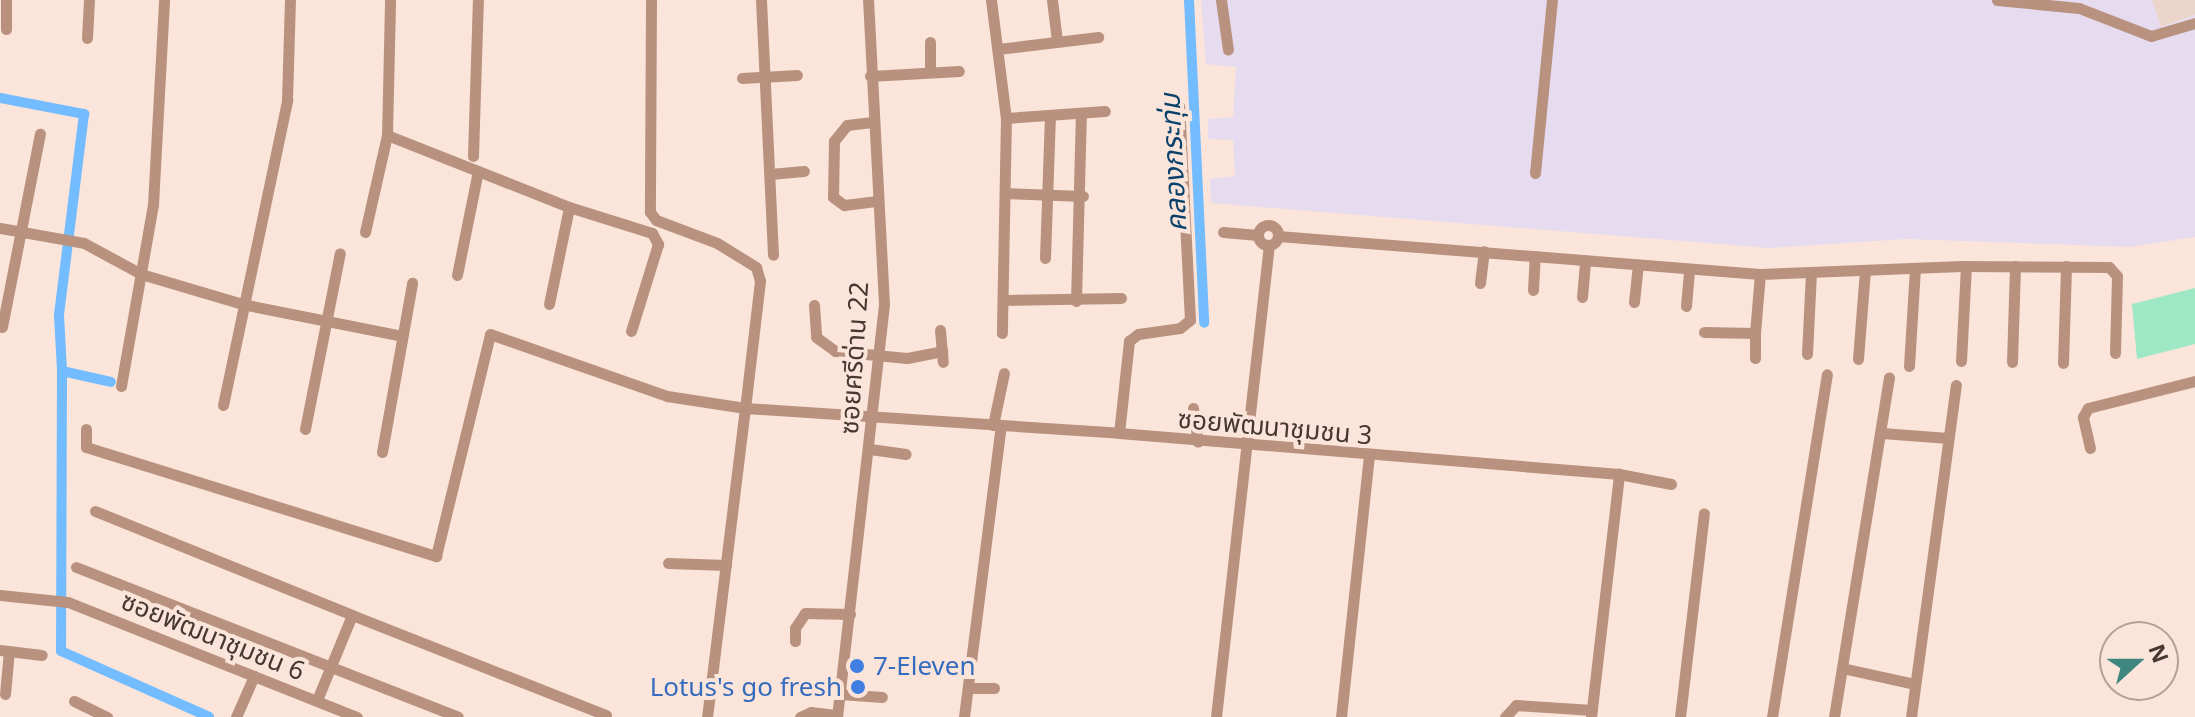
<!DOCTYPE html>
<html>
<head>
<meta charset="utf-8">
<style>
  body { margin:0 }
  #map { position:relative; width:2195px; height:717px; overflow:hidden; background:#fbe5da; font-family:"Noto Sans","Noto Sans Thai",sans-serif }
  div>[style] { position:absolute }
  .commercial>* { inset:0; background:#ebd4c9 }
  .industrial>* { inset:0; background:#e7dbef }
  .green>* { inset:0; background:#9fe8c6 }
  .canal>* { height:10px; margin:-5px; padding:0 5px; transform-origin:5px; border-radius:5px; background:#72bcff }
  .minor>* { height:11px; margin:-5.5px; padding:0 5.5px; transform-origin:5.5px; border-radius:5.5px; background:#b9927f }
  .minor>.ring { margin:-5.5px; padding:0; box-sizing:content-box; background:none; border:11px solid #b9927f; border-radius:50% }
  .dots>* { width:22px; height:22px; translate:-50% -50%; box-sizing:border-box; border:4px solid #fbe5da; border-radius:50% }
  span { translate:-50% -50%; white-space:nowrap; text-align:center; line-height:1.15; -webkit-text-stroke:8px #fbe5da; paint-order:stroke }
  .street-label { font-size:26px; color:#463830 }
  .shop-label { font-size:26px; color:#366cbe }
  .left { translate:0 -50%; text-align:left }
  .right { translate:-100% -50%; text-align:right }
  .water-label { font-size:28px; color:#09416b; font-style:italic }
  .north { position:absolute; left:2099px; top:621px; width:80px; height:80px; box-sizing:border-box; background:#fbe5da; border:2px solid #b3a096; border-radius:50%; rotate:69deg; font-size:22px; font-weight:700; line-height:32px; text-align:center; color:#463830 }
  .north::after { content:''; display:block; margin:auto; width:28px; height:36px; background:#3f8680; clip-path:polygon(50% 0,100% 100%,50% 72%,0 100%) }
</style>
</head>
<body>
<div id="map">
  <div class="commercial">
    <div style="clip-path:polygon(2152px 0,2195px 0,2195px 15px,2160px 27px)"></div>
  </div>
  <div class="industrial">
    <div style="clip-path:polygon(1201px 0,2152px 0,2161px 27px,2195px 15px,2195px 237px,2130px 247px,1906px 239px,1769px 248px,1211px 203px,1210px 179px,1235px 176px,1233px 140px,1208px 139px,1208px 119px,1233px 117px,1236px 67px,1206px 64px)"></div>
  </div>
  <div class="green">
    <div style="clip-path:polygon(2195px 288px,2195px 344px,2137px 359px,2132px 304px)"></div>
  </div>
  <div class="canal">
    <div style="left:1189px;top:0;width:323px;rotate:87.3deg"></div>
    <div style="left:0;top:98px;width:86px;rotate:10.8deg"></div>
    <div style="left:84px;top:114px;width:203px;rotate:97.1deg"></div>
    <div style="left:59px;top:315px;width:56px;rotate:86.9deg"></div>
    <div style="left:62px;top:371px;width:50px;rotate:12.7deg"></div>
    <div style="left:62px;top:371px;width:280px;rotate:90.2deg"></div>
    <div style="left:61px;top:651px;width:162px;rotate:24deg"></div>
  </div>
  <div class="minor">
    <div style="left:651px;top:0;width:212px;rotate:90.3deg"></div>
    <div style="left:650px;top:212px;width:10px;rotate:53deg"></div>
    <div style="left:656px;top:220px;width:65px;rotate:20.7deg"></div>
    <div style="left:717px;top:243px;width:46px;rotate:31.6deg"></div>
    <div style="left:756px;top:267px;width:15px;rotate:74deg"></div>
    <div style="left:760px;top:281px;width:128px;rotate:96.7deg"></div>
    <div style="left:745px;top:408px;width:375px;rotate:3.8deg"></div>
    <div style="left:1119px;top:433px;width:502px;rotate:4.69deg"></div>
    <div style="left:1619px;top:474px;width:53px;rotate:10.9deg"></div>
    <div style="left:761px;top:0;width:255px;rotate:87.3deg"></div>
    <div style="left:991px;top:0;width:119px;rotate:82.8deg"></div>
    <div style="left:1006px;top:118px;width:215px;rotate:91.1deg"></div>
    <div style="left:1052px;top:0;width:41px;rotate:83deg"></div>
    <div style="left:1221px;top:0;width:50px;rotate:82deg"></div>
    <div style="left:1997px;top:0;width:82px;rotate:5.6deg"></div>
    <div style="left:2079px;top:8px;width:77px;rotate:21.3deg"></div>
    <div style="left:2151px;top:36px;width:46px;rotate:-16.5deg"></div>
    <div style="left:6px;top:29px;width:29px;rotate:-90deg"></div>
    <div style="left:87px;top:38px;width:38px;rotate:-87deg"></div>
    <div style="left:998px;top:49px;width:101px;rotate:-6.8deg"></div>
    <div style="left:930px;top:72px;width:30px;rotate:-90deg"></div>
    <div style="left:870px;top:76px;width:89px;rotate:-3.2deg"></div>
    <div style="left:742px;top:78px;width:55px;rotate:-3.1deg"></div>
    <div style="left:1006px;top:118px;width:99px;rotate:-4deg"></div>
    <div style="left:872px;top:122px;width:25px;rotate:173deg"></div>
    <div style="left:847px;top:125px;width:21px;rotate:129deg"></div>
    <div style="left:834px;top:141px;width:56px;rotate:91deg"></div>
    <div style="left:833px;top:197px;width:14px;rotate:36deg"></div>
    <div style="left:844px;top:205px;width:34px;rotate:-7deg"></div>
    <div style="left:387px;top:135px;width:196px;rotate:21.6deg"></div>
    <div style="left:569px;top:207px;width:87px;rotate:17.4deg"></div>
    <div style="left:652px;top:233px;width:13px;rotate:61deg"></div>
    <div style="left:658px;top:244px;width:91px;rotate:107.2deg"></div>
    <div style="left:473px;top:156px;width:156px;rotate:-88.2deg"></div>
    <div style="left:1535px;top:173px;width:174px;rotate:-84.4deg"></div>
    <div style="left:770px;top:174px;width:34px;rotate:-5deg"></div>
    <div style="left:1005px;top:193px;width:78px;rotate:2.2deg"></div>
    <div class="ring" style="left:1258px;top:225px;width:9px;height:9px"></div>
    <div style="left:0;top:228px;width:85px;rotate:10.1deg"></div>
    <div style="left:84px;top:243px;width:65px;rotate:28.5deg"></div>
    <div style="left:141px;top:274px;width:105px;rotate:16.5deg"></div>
    <div style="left:242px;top:304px;width:163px;rotate:11.3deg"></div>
    <div style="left:365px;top:232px;width:99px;rotate:-77.2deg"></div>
    <div style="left:387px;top:135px;width:135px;rotate:-88.7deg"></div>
    <div style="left:1223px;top:232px;width:35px;rotate:5deg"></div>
    <div style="left:1278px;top:236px;width:483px;rotate:4.5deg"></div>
    <div style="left:1760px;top:274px;width:202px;rotate:-2.3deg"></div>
    <div style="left:1962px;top:266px;width:147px;rotate:0.4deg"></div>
    <div style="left:2109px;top:267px;width:12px;rotate:48deg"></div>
    <div style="left:2117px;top:276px;width:77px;rotate:91.5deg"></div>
    <div style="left:1045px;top:258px;width:143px;rotate:-88deg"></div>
    <div style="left:457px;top:275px;width:106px;rotate:-78.6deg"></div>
    <div style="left:1480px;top:283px;width:32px;rotate:-83deg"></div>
    <div style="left:1533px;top:290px;width:34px;rotate:-87deg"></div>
    <div style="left:1582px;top:297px;width:37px;rotate:-85deg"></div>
    <div style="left:1003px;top:300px;width:118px;rotate:-1deg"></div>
    <div style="left:1076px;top:301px;width:188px;rotate:-88.5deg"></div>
    <div style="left:1634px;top:302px;width:37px;rotate:-84deg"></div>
    <div style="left:549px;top:304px;width:99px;rotate:-78.3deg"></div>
    <div style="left:814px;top:305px;width:32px;rotate:86deg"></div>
    <div style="left:816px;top:337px;width:24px;rotate:36deg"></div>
    <div style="left:835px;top:351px;width:72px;rotate:5.6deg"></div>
    <div style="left:907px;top:358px;width:36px;rotate:-11deg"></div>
    <div style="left:1686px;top:306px;width:37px;rotate:-85deg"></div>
    <div style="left:2px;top:327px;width:197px;rotate:-78.9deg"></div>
    <div style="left:940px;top:330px;width:32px;rotate:85deg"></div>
    <div style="left:1704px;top:332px;width:51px;rotate:1.1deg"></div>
    <div style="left:1755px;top:333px;width:59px;rotate:-85.2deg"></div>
    <div style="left:1807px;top:354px;width:81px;rotate:-87.2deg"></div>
    <div style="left:1755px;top:358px;width:25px;rotate:-90deg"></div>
    <div style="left:1858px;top:359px;width:88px;rotate:-85.5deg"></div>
    <div style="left:1961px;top:361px;width:95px;rotate:-87deg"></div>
    <div style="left:2012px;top:362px;width:96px;rotate:-88.2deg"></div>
    <div style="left:2063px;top:363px;width:97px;rotate:-88.2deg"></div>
    <div style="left:1909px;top:366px;width:98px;rotate:-86.5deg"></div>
    <div style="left:121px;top:386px;width:184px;rotate:-80deg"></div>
    <div style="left:153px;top:205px;width:205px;rotate:-86.9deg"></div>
    <div style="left:223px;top:405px;width:312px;rotate:-78.1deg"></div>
    <div style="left:287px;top:100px;width:100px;rotate:-88.3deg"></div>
    <div style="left:1193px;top:408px;width:34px;rotate:82deg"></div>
    <div style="left:993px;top:425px;width:53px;rotate:-78.1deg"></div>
    <div style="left:86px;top:429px;width:18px;rotate:90deg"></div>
    <div style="left:86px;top:447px;width:367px;rotate:17.3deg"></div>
    <div style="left:436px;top:556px;width:228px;rotate:-76.3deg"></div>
    <div style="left:490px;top:334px;width:188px;rotate:19.3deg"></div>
    <div style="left:667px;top:396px;width:79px;rotate:8.7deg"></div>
    <div style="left:745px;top:408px;width:311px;rotate:97deg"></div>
    <div style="left:305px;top:429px;width:179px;rotate:-78.8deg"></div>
    <div style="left:1119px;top:433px;width:93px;rotate:-83.8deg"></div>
    <div style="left:1129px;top:341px;width:11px;rotate:-38deg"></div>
    <div style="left:1138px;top:334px;width:42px;rotate:-8.1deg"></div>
    <div style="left:1180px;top:328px;width:13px;rotate:-39deg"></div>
    <div style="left:1190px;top:320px;width:214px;rotate:-92.9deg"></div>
    <div style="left:1882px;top:433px;width:66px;rotate:4.3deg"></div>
    <div style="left:2090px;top:448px;width:32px;rotate:-103deg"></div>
    <div style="left:2083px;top:417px;width:10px;rotate:-61deg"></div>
    <div style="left:2088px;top:408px;width:110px;rotate:-14.2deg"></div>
    <div style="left:870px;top:449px;width:36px;rotate:8deg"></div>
    <div style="left:382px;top:452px;width:172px;rotate:-79.9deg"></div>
    <div style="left:95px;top:511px;width:277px;rotate:22deg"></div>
    <div style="left:352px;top:615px;width:92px;rotate:112.4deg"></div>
    <div style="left:668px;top:563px;width:58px;rotate:2deg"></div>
    <div style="left:76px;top:567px;width:410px;rotate:21.4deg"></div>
    <div style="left:0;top:595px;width:68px;rotate:5.9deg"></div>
    <div style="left:68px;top:602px;width:311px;rotate:21.7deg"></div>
    <div style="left:352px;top:615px;width:273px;rotate:21.5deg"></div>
    <div style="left:795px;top:641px;width:13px;rotate:-90deg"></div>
    <div style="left:795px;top:628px;width:18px;rotate:-56deg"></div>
    <div style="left:805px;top:613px;width:45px;rotate:1.3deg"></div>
    <div style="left:0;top:650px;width:42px;rotate:6.8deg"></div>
    <div style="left:1842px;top:668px;width:75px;rotate:12.4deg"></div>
    <div style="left:968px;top:688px;width:26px"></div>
    <div style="left:5px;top:694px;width:43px;rotate:-84.7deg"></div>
    <div style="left:840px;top:694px;width:42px;rotate:4.1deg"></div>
    <div style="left:74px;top:701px;width:37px;rotate:26deg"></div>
    <div style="left:236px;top:717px;width:45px;rotate:-66.3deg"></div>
    <div style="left:800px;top:717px;width:12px;rotate:-24deg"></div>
    <div style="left:811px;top:712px;width:26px;rotate:7deg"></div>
    <div style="left:837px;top:717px;width:416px;rotate:-83.5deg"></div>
    <div style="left:884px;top:304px;width:304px;rotate:-93deg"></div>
    <div style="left:964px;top:717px;width:293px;rotate:-82.8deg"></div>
    <div style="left:1216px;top:717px;width:475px;rotate:-83.6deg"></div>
    <div style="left:1341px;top:717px;width:262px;rotate:-83.9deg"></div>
    <div style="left:1505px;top:717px;width:16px;rotate:-47deg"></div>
    <div style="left:1516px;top:705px;width:76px;rotate:3.8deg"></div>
    <div style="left:1591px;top:717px;width:245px;rotate:-83.4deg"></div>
    <div style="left:1680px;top:717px;width:205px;rotate:-83.3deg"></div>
    <div style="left:1772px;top:717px;width:347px;rotate:-80.9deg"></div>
    <div style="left:1834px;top:717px;width:344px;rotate:-80.8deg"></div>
    <div style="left:1911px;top:717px;width:335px;rotate:-82.3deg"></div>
  </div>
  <div class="dots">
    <div style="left:857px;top:666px;background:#3f7fe0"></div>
    <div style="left:858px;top:687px;background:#3f7fe0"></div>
  </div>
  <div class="street-label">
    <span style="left:854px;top:358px;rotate:-86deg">ซอยศรีด่าน 22</span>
    <span style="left:1275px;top:427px;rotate:5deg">ซอยพัฒนาชุมชน 3</span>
    <span style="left:213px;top:636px;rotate:22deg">ซอยพัฒนาชุมชน 6</span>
  </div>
  <div class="shop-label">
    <span class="left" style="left:873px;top:666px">7-Eleven</span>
    <span class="right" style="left:842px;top:687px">Lotus's go fresh</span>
  </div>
  <div class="water-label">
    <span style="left:1172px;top:163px;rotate:-93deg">คลองกระทุ่ม</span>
  </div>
  <div class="north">N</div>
</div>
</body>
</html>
